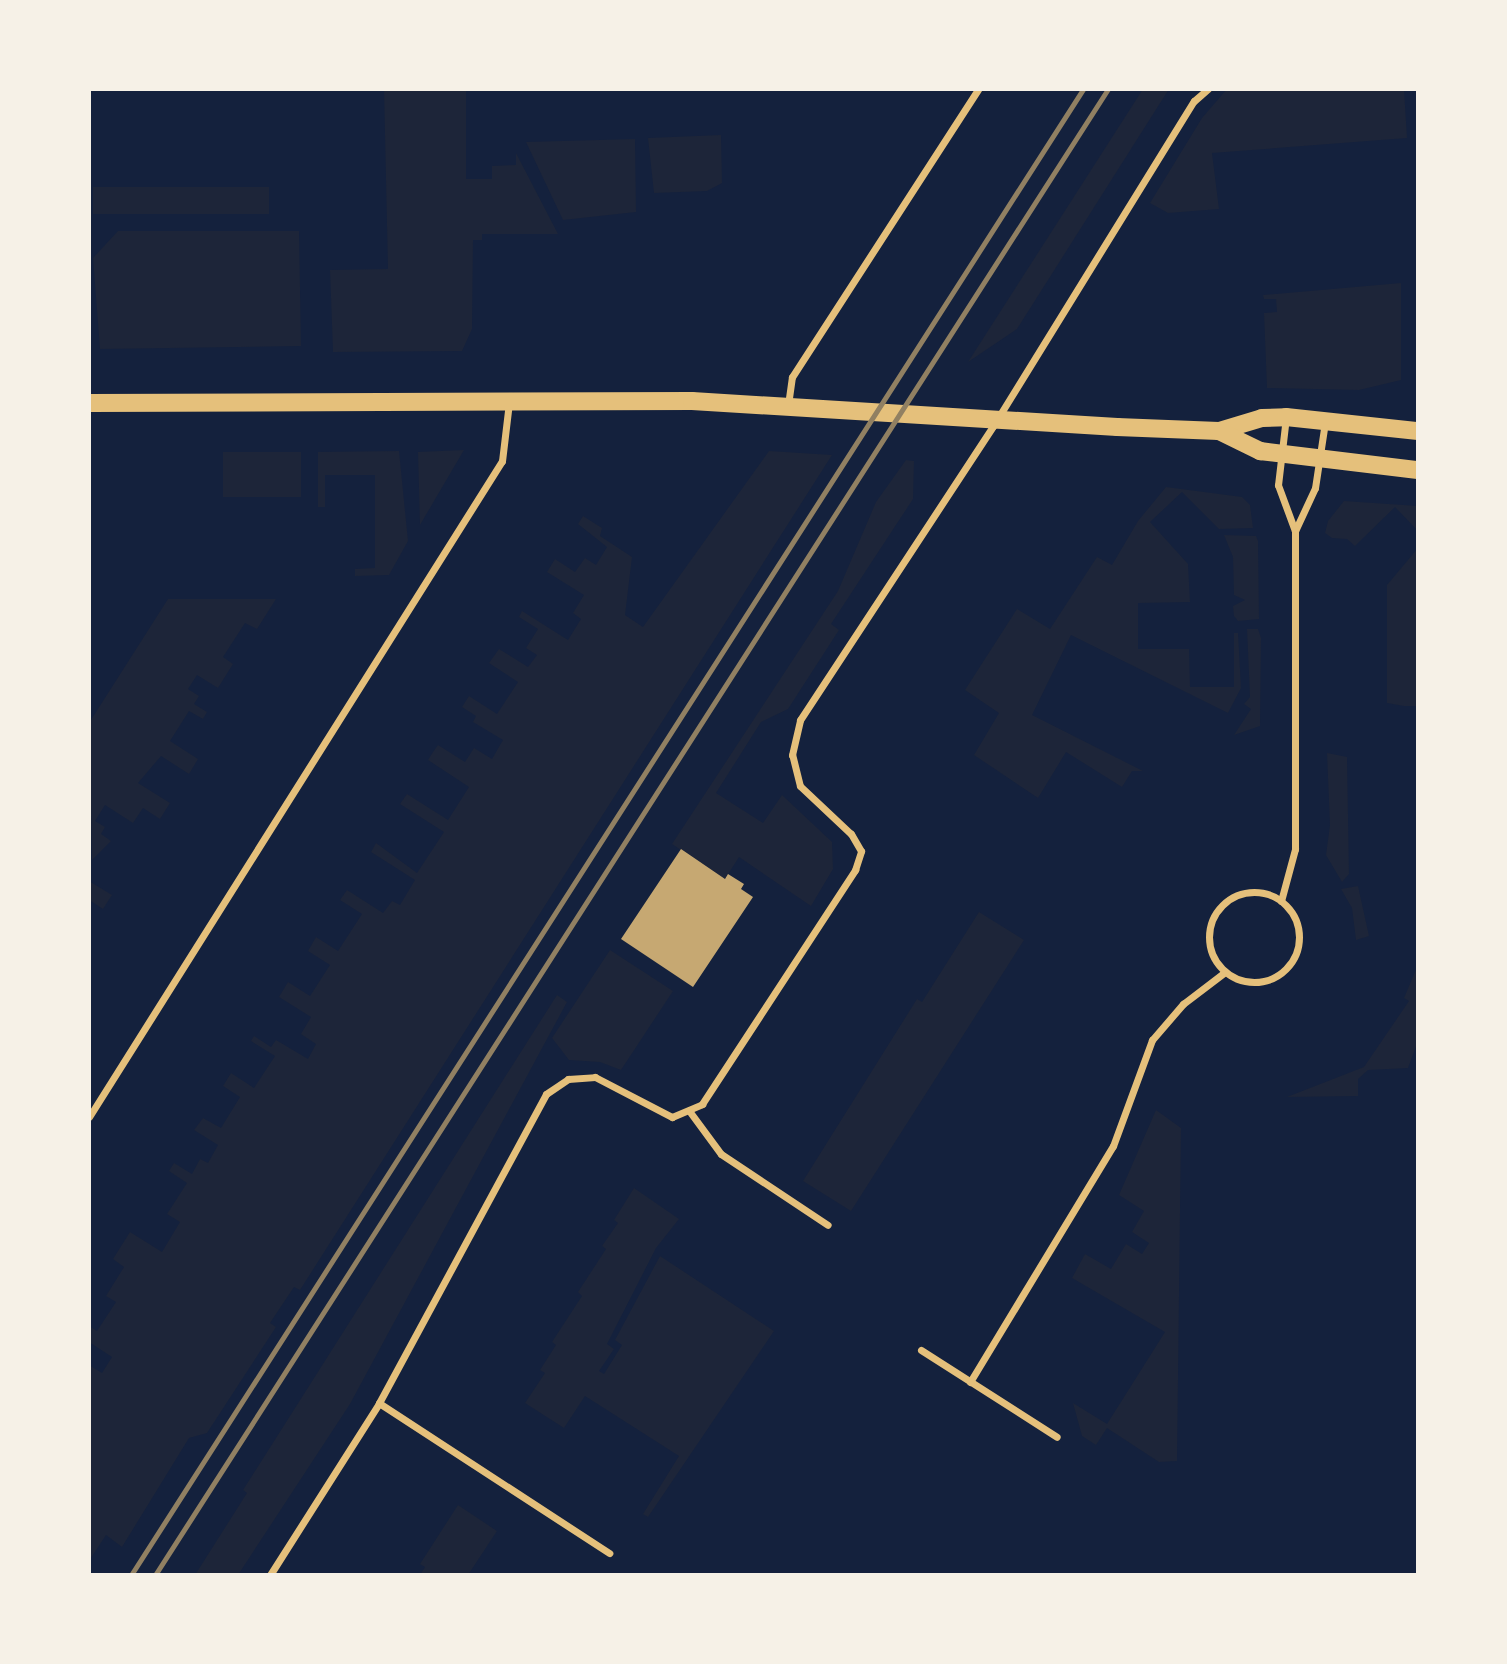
<!DOCTYPE html>
<html>
<head>
<meta charset="utf-8">
<style>
  body { margin:0 }
  #map { position:relative; width:1507px; height:1664px; overflow:hidden; background:#14213d; font-family:Barlow,sans-serif }
  div>[style] { position:absolute }
  .green>* { inset:0; background:#1d2539; transform-origin:0 0 }
  .building>* { inset:0; background:#c6a872 }
  .minor>* { height:7px; margin:-3.5px; padding:0 3.5px; transform-origin:3.5px; border-radius:3.5px; background:#e5c07b }
  .minor>.ring { margin:-3.5px; padding:0; box-sizing:content-box; background:none; border:7px solid #e5c07b; border-radius:50% }
  .primary>* { height:18px; margin:-9px; padding:0 9px; transform-origin:9px; border-radius:9px; background:#e5c07b }
  .rail>* { height:5px; margin:-2.5px; padding:0 2.5px; transform-origin:2.5px; border-radius:2.5px; background:#918062 }
  span { translate:-50% -50%; white-space:nowrap; text-align:center; line-height:1.15; -webkit-text-stroke:7px #f6f1e7; paint-order:stroke }
  .frame { position:absolute; inset:0; border:91px solid #f6f1e7; pointer-events:none }
</style>
</head>
<body>
<div id="map">
  <div class="green">
    <div style="clip-path:polygon(384px 89px,466px 89px,466px 179px,492px 179px,492px 166px,516px 165px,516px 153px,558px 234px,482px 234px,482px 240px,473px 240px,472px 329px,462px 351px,333px 352px,330px 270px,388px 269px)"></div>
    <div style="clip-path:polygon(1143px 89px,1169px 89px,1017px 329px,968px 362px)"></div>
    <div style="clip-path:polygon(1227px 89px,1404px 89px,1407px 138px,1212px 153px,1219px 209px,1168px 213px,1150px 203px,1202px 118px)"></div>
    <div style="clip-path:polygon(721px 135px,722px 183px,707px 191px,654px 193px,648px 138px)"></div>
    <div style="clip-path:polygon(635px 139px,636px 212px,563px 220px,526px 142px)"></div>
    <div style="left:269px;top:187px;width:27px;height:176px;rotate:90deg"></div>
    <div style="clip-path:polygon(118px 231px,299px 231px,301px 346px,100px 349px,93px 258px)"></div>
    <div style="clip-path:polygon(1401px 283px,1401px 380px,1359px 390px,1267px 388px,1264px 313px,1277px 312px,1276px 299px,1264px 299px,1263px 295px)"></div>
    <div style="clip-path:polygon(464px 450px,420px 525px,418px 452px)"></div>
    <div style="clip-path:polygon(399px 451px,408px 541px,389px 575px,355px 576px,355px 569px,375px 568px,375px 475px,325px 475px,325px 507px,318px 507px,318px 452px)"></div>
    <div style="clip-path:polygon(769px 451px,832px 455px,300px 1290px,294px 1287px,270px 1323px,276px 1327px,207px 1433px,189px 1438px,122px 1547px,106px 1535px,89px 1561px,89px 1365px,102px 1373px,112px 1357px,89px 1342px,89px 1326px,97px 1331px,116px 1302px,106px 1296px,124px 1267px,113px 1259px,130px 1232px,162px 1252px,180px 1222px,167px 1214px,187px 1183px,169px 1171px,174px 1163px,192px 1174px,200px 1159px,208px 1163px,218px 1145px,194px 1130px,203px 1118px,221px 1128px,240px 1097px,223px 1086px,231px 1073px,254px 1088px,275px 1056px,251px 1041px,254px 1036px,271px 1047px,276px 1040px,308px 1059px,316px 1044px,301px 1034px,311px 1017px,279px 997px,288px 982px,310px 996px,330px 965px,308px 951px,316px 937px,338px 951px,362px 914px,340px 900px,347px 890px,383px 913px,392px 901px,400px 905px,415px 880px,371px 852px,376px 843px,417px 873px,444px 832px,400px 804px,407px 794px,448px 820px,469px 787px,428px 760px,433px 752px,438px 745px,465px 762px,474px 748px,492px 759px,503px 740px,473px 722px,476px 716px,462px 707px,469px 696px,497px 714px,518px 682px,489px 663px,499px 649px,528px 667px,537px 655px,526px 648px,538px 629px,519px 617px,522px 611px,568px 640px,581px 619px,573px 613px,584px 595px,547px 572px,555px 559px,575px 572px,585px 558px,596px 565px,607px 547px,578px 524px,583px 516px,602px 528px,600px 536px,632px 557px,625px 615px,643px 627px)"></div>
    <div style="left:301px;top:452px;width:45px;height:78px;rotate:90deg"></div>
    <div style="clip-path:polygon(906px 460px,914px 461px,913px 499px,831px 624px,839px 630px,788px 709px,761px 722px,716px 793px,763px 823px,782px 795px,832px 842px,833px 869px,811px 906px,739px 857px,725px 879px,672px 844px,838px 591px,876px 502px)"></div>
    <div style="clip-path:polygon(1166px 487px,1242px 497px,1250px 505px,1253px 528px,1219px 529px,1182px 492px,1150px 522px,1188px 564px,1190px 602px,1138px 603px,1138px 649px,1189px 649px,1190px 687px,1234px 687px,1234px 633px,1238px 633px,1241px 688px,1228px 713px,1071px 635px,1032px 715px,1143px 771px,1132px 771px,1122px 787px,1066px 752px,1038px 798px,974px 755px,999px 713px,965px 690px,1017px 609px,1050px 629px,1097px 557px,1112px 565px,1138px 521px)"></div>
    <div style="clip-path:polygon(1344px 501px,1418px 506px,1418px 531px,1395px 507px,1355px 546px,1347px 539px,1332px 538px,1325px 533px,1328px 521px)"></div>
    <div style="clip-path:polygon(1224px 535px,1256px 536px,1258px 541px,1259px 619px,1238px 621px,1234px 616px,1233px 606px,1245px 600px,1234px 595px,1233px 557px)"></div>
    <div style="clip-path:polygon(1418px 548px,1418px 706px,1404px 706px,1387px 703px,1387px 585px)"></div>
    <div style="clip-path:polygon(168px 599px,276px 599px,257px 629px,245px 623px,223px 657px,233px 664px,218px 688px,197px 675px,188px 689px,199px 696px,194px 704px,207px 712px,203px 719px,189px 711px,170px 741px,198px 759px,189px 774px,161px 756px,138px 783px,170px 803px,160px 819px,143px 808px,133px 823px,105px 805px,95px 821px,105px 827px,101px 834px,111px 841px,92px 860px,89px 723px)"></div>
    <div style="clip-path:polygon(1247px 629px,1258px 629px,1261px 638px,1260px 726px,1234px 735px,1251px 709px,1244px 704px,1250px 697px)"></div>
    <div style="clip-path:polygon(1327px 753px,1347px 757px,1349px 874px,1342px 882px,1326px 855px,1330px 825px)"></div>
    <div style="clip-path:polygon(89px 881px,112px 895px,103px 909px,89px 900px)"></div>
    <div style="clip-path:polygon(1358px 886px,1369px 936px,1356px 940px,1352px 908px,1341px 889px)"></div>
    <div style="clip-path:polygon(979px 912px,1024px 940px,851px 1211px,803px 1181px,917px 999px,922px 1002px)"></div>
    <div style="clip-path:polygon(610px 950px,673px 991px,621px 1070px,600px 1062px,569px 1060px,552px 1038px)"></div>
    <div style="clip-path:polygon(1418px 965px,1418px 1041px,1408px 1068px,1368px 1070px,1358px 1079px,1358px 1096px,1287px 1097px,1364px 1067px,1409px 1001px,1404px 998px)"></div>
    <div style="clip-path:polygon(557px 995px,567px 1002px,350px 1404px,238px 1575px,195px 1575px,247px 1493px,243px 1490px)"></div>
    <div style="clip-path:polygon(1156px 1110px,1181px 1128px,1177px 1461px,1159px 1462px,1107px 1428px,1096px 1445px,1082px 1436px,1073px 1403px,1107px 1424px,1165px 1332px,1072px 1278px,1085px 1254px,1111px 1269px,1126px 1244px,1142px 1254px,1149px 1243px,1132px 1232px,1144px 1211px,1119px 1195px)"></div>
    <div style="clip-path:polygon(634px 1188px,679px 1219px,656px 1248px,607px 1344px,614px 1349px,599px 1371px,604px 1374px,622px 1345px,615px 1340px,660px 1256px,774px 1331px,648px 1517px,643px 1514px,679px 1456px,585px 1396px,564px 1428px,525px 1403px,545px 1373px,540px 1370px,556px 1345px,552px 1342px,582px 1296px,578px 1292px,606px 1249px,602px 1246px,618px 1223px,614px 1220px)"></div>
    <div style="clip-path:polygon(458px 1505px,497px 1531px,468px 1575px,420px 1575px,425px 1567px,420px 1564px)"></div>
  </div>
  <div class="building">
    <div style="clip-path:polygon(681px 849px,725px 879px,728px 874px,744px 884px,741px 889px,753px 897px,693px 987px,621px 939px)"></div>
  </div>
  <div class="minor">
    <div style="left:788px;top:405px;width:28px;rotate:-82deg"></div>
    <div style="left:792px;top:377px;width:343px;rotate:-57.1deg"></div>
    <div style="left:1295px;top:531px;width:47px;rotate:-65.1deg"></div>
    <div style="left:1315px;top:488px;width:67px;rotate:-81.4deg"></div>
    <div class="ring" style="left:1209px;top:892px;width:83px;height:83px"></div>
    <div style="left:1281px;top:901px;width:54px;rotate:-74.9deg"></div>
    <div style="left:1295px;top:849px;width:318px;rotate:-90deg"></div>
    <div style="left:1295px;top:531px;width:49px;rotate:-110.3deg"></div>
    <div style="left:1278px;top:485px;width:68px;rotate:-83.3deg"></div>
    <div style="left:690px;top:1112px;width:52px;rotate:53.6deg"></div>
    <div style="left:721px;top:1154px;width:128px;rotate:33.6deg"></div>
    <div style="left:89px;top:1117px;width:775px;rotate:-57.81deg"></div>
    <div style="left:502px;top:461px;width:59px;rotate:-83.2deg"></div>
    <div style="left:921px;top:1350px;width:161px;rotate:32.6deg"></div>
    <div style="left:970px;top:1382px;width:276px;rotate:-58.8deg"></div>
    <div style="left:1113px;top:1146px;width:113px;rotate:-69.8deg"></div>
    <div style="left:1152px;top:1040px;width:48px;rotate:-49.3deg"></div>
    <div style="left:1183px;top:1004px;width:53px;rotate:-37.3deg"></div>
    <div style="left:379px;top:1403px;width:275px;rotate:33.1deg"></div>
    <div style="left:270px;top:1575px;width:204px;rotate:-57.6deg"></div>
    <div style="left:379px;top:1403px;width:351px;rotate:-61.6deg"></div>
    <div style="left:546px;top:1094px;width:27px;rotate:-34deg"></div>
    <div style="left:568px;top:1079px;width:27px;rotate:-4deg"></div>
    <div style="left:595px;top:1077px;width:87px;rotate:27.5deg"></div>
    <div style="left:672px;top:1117px;width:33px;rotate:-23deg"></div>
    <div style="left:702px;top:1104px;width:280px;rotate:-56.8deg"></div>
    <div style="left:855px;top:870px;width:20px;rotate:-72deg"></div>
    <div style="left:861px;top:851px;width:20px;rotate:-120deg"></div>
    <div style="left:851px;top:834px;width:70px;rotate:-136.7deg"></div>
    <div style="left:800px;top:786px;width:32px;rotate:-104deg"></div>
    <div style="left:792px;top:755px;width:36px;rotate:-77deg"></div>
    <div style="left:800px;top:720px;width:352px;rotate:-56.7deg"></div>
    <div style="left:993px;top:426px;width:382px;rotate:-58.3deg"></div>
    <div style="left:1194px;top:101px;width:18px;rotate:-41deg"></div>
  </div>
  <div class="primary">
    <div style="left:89px;top:403px;width:603px;rotate:-0.19deg"></div>
    <div style="left:692px;top:401px;width:426px;rotate:3.5deg"></div>
    <div style="left:1117px;top:427px;width:102px;rotate:2.2deg"></div>
    <div style="left:1219px;top:431px;width:45px;rotate:-16.8deg"></div>
    <div style="left:1262px;top:418px;width:24px;rotate:-2deg"></div>
    <div style="left:1286px;top:417px;width:133px;rotate:6.1deg"></div>
    <div style="left:1219px;top:431px;width:46px;rotate:26deg"></div>
    <div style="left:1260px;top:451px;width:159px;rotate:6.9deg"></div>
  </div>
  <div class="rail">
    <div style="left:131px;top:1575px;width:1765px;rotate:-57.35deg"></div>
    <div style="left:155px;top:1575px;width:1765px;rotate:-57.33deg"></div>
  </div>
  <div class="frame"></div>
</div>
</body>
</html>
